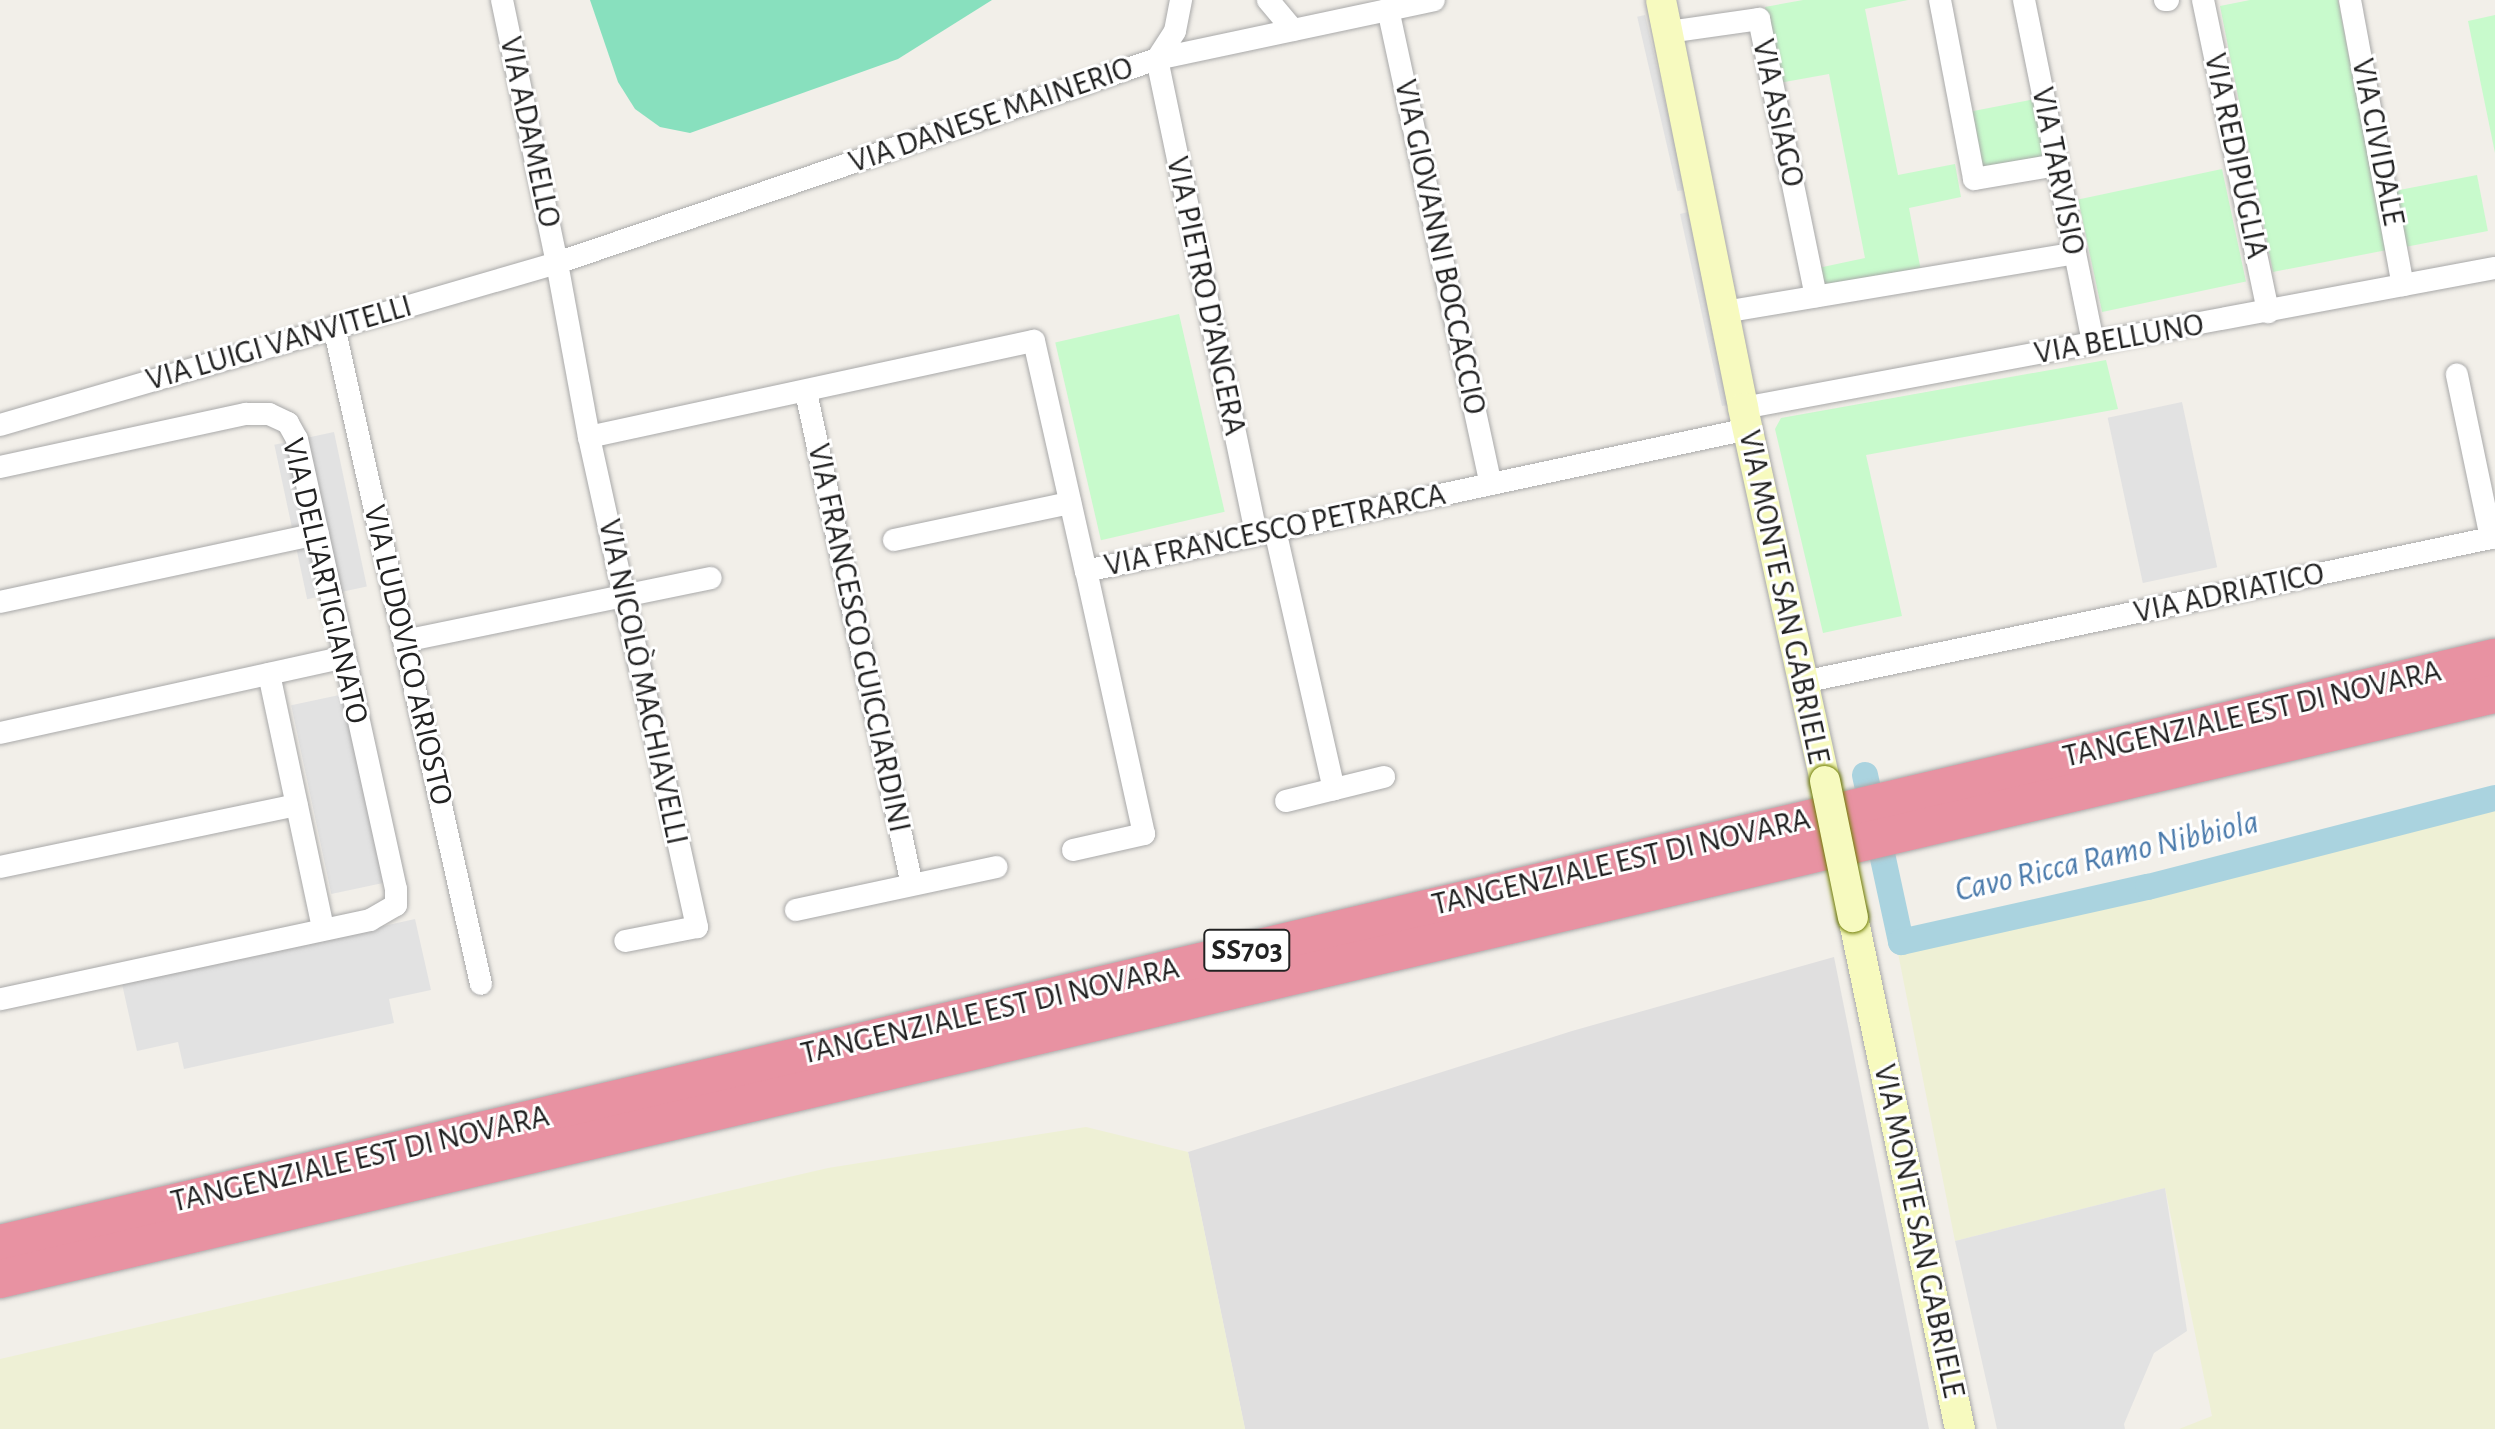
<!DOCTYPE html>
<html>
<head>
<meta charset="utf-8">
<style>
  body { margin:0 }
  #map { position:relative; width:2495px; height:1429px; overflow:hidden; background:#f2efe9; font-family:"Alegreya Sans",sans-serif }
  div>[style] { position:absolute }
  .residential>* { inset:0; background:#e0dfdf }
  .farmland>* { inset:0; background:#eef0d5 }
  .park>* { inset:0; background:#c8facc; transform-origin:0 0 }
  .pitch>* { inset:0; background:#88e0be }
  .parking>* { inset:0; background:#e2e2e2; transform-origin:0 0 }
  .canal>* { height:26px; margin:-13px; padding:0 13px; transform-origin:13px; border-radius:13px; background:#aad3df }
  .roads { filter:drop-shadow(0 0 2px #a9a9a9) drop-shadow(0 0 2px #a9a9a9) }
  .street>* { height:22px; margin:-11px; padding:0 11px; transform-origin:11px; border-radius:11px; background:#fff }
  .secondary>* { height:30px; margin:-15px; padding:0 15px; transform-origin:15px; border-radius:15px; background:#f7fabf }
  .highway>* { height:38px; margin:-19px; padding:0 19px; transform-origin:19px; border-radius:19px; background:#e892a2 }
  .bridges { filter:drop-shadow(0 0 2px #707d05) drop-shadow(0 0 2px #707d05) }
  .secondary-bridge>* { height:30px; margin:-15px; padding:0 15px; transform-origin:15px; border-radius:15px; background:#f7fabf }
  span { translate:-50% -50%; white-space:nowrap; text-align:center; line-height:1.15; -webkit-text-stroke:6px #fff; paint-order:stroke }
  .shield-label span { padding:2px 6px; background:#fff; border:2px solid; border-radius:6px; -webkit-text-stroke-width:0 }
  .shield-label { font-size:30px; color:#222; font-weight:700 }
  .street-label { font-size:32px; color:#222 }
  .water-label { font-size:34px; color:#4a7aab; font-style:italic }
</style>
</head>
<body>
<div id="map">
  <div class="residential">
    <div style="clip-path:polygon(1834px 957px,1929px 1429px,1245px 1429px,1188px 1152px,1572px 1031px)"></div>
  </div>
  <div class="farmland">
    <div style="clip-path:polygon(2495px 810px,2495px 1429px,2179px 1429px,2212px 1416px,2165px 1188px,1955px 1241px,1897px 948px)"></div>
    <div style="clip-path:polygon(1086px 1127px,1188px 1152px,1245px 1429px,0 1429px,0 1359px,828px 1168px)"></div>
  </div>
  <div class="park">
    <div style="clip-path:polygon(1803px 0,1908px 0,1865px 9px,1898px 175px,1955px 164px,1961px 197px,1909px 208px,1921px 271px,1822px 290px,1818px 268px,1865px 258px,1829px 74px,1779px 83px,1765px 7px)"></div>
    <div style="clip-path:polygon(2250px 0,2338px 0,2387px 250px,2273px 272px,2220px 6px)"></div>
    <div style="clip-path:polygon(2495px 15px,2495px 153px,2468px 21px)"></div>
    <div style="left:2035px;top:99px;width:59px;height:64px;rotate:79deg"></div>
    <div style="left:2222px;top:169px;width:115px;height:147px;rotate:78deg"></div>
    <div style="left:2477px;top:175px;width:57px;height:87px;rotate:79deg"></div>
    <div style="left:1179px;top:314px;width:203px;height:127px;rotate:77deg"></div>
    <div style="clip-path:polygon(2106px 360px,2118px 409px,1866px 455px,1902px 616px,1823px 633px,1775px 429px,1781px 418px)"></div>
  </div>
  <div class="pitch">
    <div style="clip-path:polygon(590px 0,992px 0,898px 59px,690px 133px,660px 127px,635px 109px,618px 82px)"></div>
  </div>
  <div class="parking">
    <div style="left:1645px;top:15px;width:179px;height:8px;rotate:77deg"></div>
    <div style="clip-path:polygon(1688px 212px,1729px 405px,1722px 406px,1680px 214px)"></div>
    <div style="left:2182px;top:402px;width:169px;height:76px;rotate:78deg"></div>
    <div style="left:334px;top:432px;width:158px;height:61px;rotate:78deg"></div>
    <div style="left:344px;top:694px;width:193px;height:54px;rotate:78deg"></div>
    <div style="clip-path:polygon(415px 919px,431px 990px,389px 999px,394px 1023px,184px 1069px,178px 1042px,137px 1051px,122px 984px)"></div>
    <div style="clip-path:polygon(2165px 1188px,2187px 1331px,2154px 1353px,2124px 1424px,2125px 1429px,1997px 1429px,1955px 1241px)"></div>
  </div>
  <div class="canal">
    <div style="left:1865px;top:775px;width:171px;rotate:77.8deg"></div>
    <div style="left:1901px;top:942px;width:253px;rotate:-12.6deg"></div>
    <div style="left:2148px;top:887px;width:358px;rotate:-14.4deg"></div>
  </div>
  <div class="roads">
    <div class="street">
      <div style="left:502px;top:0;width:269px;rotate:78.2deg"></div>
      <div style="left:557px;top:263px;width:177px;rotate:79.6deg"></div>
      <div style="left:589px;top:437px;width:455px;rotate:-12.2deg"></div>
      <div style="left:1034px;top:341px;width:236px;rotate:77.3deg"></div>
      <div style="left:1086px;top:571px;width:677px;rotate:-12.11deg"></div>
      <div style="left:1268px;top:0;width:39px;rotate:50deg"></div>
      <div style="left:1940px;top:0;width:182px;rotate:79.2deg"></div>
      <div style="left:1974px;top:179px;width:84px;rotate:-9.6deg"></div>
      <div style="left:2024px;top:0;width:350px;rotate:78.6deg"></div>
      <div style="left:2165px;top:0;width:3px"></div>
      <div style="left:2203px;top:0;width:319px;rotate:78.2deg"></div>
      <div style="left:2350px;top:0;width:290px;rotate:79.5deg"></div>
      <div style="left:1388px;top:9px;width:486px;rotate:77.8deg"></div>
      <div style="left:1668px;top:32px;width:92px;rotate:-8.1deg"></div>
      <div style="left:1759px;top:19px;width:283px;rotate:78.4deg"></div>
      <div style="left:1157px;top:59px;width:485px;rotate:78.2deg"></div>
      <div style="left:1157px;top:59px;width:33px;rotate:-57deg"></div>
      <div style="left:1175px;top:31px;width:32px;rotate:-79deg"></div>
      <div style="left:1724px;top:312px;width:356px;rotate:-9.5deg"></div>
      <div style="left:334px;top:327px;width:673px;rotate:77.39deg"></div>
      <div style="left:806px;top:392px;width:504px;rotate:77.87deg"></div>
      <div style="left:1743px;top:408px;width:765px;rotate:-10.55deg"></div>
      <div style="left:0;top:425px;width:580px;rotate:-16.22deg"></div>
      <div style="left:557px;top:263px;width:634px;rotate:-18.78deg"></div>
      <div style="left:1157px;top:59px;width:283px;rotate:-12deg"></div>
      <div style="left:589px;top:437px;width:502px;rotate:77.57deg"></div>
      <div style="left:697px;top:927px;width:73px;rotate:169deg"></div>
      <div style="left:0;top:467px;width:252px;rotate:-12.2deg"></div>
      <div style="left:246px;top:414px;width:23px"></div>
      <div style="left:269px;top:414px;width:21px;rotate:25deg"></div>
      <div style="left:288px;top:423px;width:18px;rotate:61deg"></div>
      <div style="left:297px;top:439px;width:461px;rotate:77.6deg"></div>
      <div style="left:396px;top:889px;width:16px;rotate:90deg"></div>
      <div style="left:396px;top:905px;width:30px;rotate:150deg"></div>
      <div style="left:370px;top:920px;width:378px;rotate:167.9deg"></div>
      <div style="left:1275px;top:530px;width:266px;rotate:77.2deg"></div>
      <div style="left:894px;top:540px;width:180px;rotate:-11.9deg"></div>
      <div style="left:0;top:602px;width:325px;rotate:-12.1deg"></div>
      <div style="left:404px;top:641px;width:313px;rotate:-11.6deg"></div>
      <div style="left:269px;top:674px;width:261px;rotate:78deg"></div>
      <div style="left:1803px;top:682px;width:703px;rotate:-11.82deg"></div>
      <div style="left:2491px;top:538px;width:167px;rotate:-101.8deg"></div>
      <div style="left:0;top:733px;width:353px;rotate:-12.4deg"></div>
      <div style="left:1286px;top:801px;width:101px;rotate:-13.8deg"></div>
      <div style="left:1073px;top:850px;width:73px;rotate:-12.7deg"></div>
      <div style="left:1144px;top:834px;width:269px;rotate:-102.4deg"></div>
      <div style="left:0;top:867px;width:303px;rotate:-11.8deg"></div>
      <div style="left:796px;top:910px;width:205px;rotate:-12.1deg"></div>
    </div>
    <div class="secondary">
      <div style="left:1661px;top:0;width:416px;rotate:78.6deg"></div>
      <div style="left:1743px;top:408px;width:382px;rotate:77.6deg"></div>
      <div style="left:1853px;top:917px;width:523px;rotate:78.2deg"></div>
    </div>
    <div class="highway">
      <div style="left:0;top:1244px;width:2563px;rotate:-13.22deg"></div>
      <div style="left:0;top:1279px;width:2563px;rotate:-13.2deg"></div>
    </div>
  </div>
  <div class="bridges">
    <div class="secondary-bridge">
      <div style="left:1825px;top:781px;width:139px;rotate:78.4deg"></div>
    </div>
  </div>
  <div class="shield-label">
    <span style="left:1247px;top:950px">SS703</span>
  </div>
  <div class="street-label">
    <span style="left:1778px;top:113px;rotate:78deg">VIA ASIAGO</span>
    <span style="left:991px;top:115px;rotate:-19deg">VIA DANESE MAINERIO</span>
    <span style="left:530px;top:132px;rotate:78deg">VIA ADAMELLO</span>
    <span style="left:2378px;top:142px;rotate:79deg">VIA CIVIDALE</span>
    <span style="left:2236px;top:156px;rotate:78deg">VIA REDIPUGLIA</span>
    <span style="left:2058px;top:171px;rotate:79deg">VIA TARVISIO</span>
    <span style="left:1440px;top:247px;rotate:78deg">VIA GIOVANNI BOCCACCIO</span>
    <span style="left:1206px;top:296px;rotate:78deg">VIA PIETRO D'ANGERA</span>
    <span style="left:2119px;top:339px;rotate:-10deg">VIA BELLUNO</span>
    <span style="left:279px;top:343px;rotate:-16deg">VIA LUIGI VANVITELLI</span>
    <span style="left:1275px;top:530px;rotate:-12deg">VIA FRANCESCO PETRARCA</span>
    <span style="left:325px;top:581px;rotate:77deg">VIA DELL'ARTIGIANATO</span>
    <span style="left:2229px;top:593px;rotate:-12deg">VIA ADRIATICO</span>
    <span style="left:1784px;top:597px;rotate:78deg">VIA MONTE SAN GABRIELE</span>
    <span style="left:859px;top:638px;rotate:78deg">VIA FRANCESCO GUICCIARDINI</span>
    <span style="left:408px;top:655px;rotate:77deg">VIA LUDOVICO ARIOSTO</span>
    <span style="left:643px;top:682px;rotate:78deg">VIA NICOLÒ MACHIAVELLI</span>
    <span style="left:2252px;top:714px;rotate:-13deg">TANGENZIALE EST DI NOVARA</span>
    <span style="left:1621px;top:862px;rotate:-13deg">TANGENZIALE EST DI NOVARA</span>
    <span style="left:990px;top:1011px;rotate:-13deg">TANGENZIALE EST DI NOVARA</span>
    <span style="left:360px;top:1159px;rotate:-13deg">TANGENZIALE EST DI NOVARA</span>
    <span style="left:1919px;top:1231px;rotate:78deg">VIA MONTE SAN GABRIELE</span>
  </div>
  <div class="water-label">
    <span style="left:2107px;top:857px;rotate:-13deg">Cavo Ricca Ramo Nibbiola</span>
  </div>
</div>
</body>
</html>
